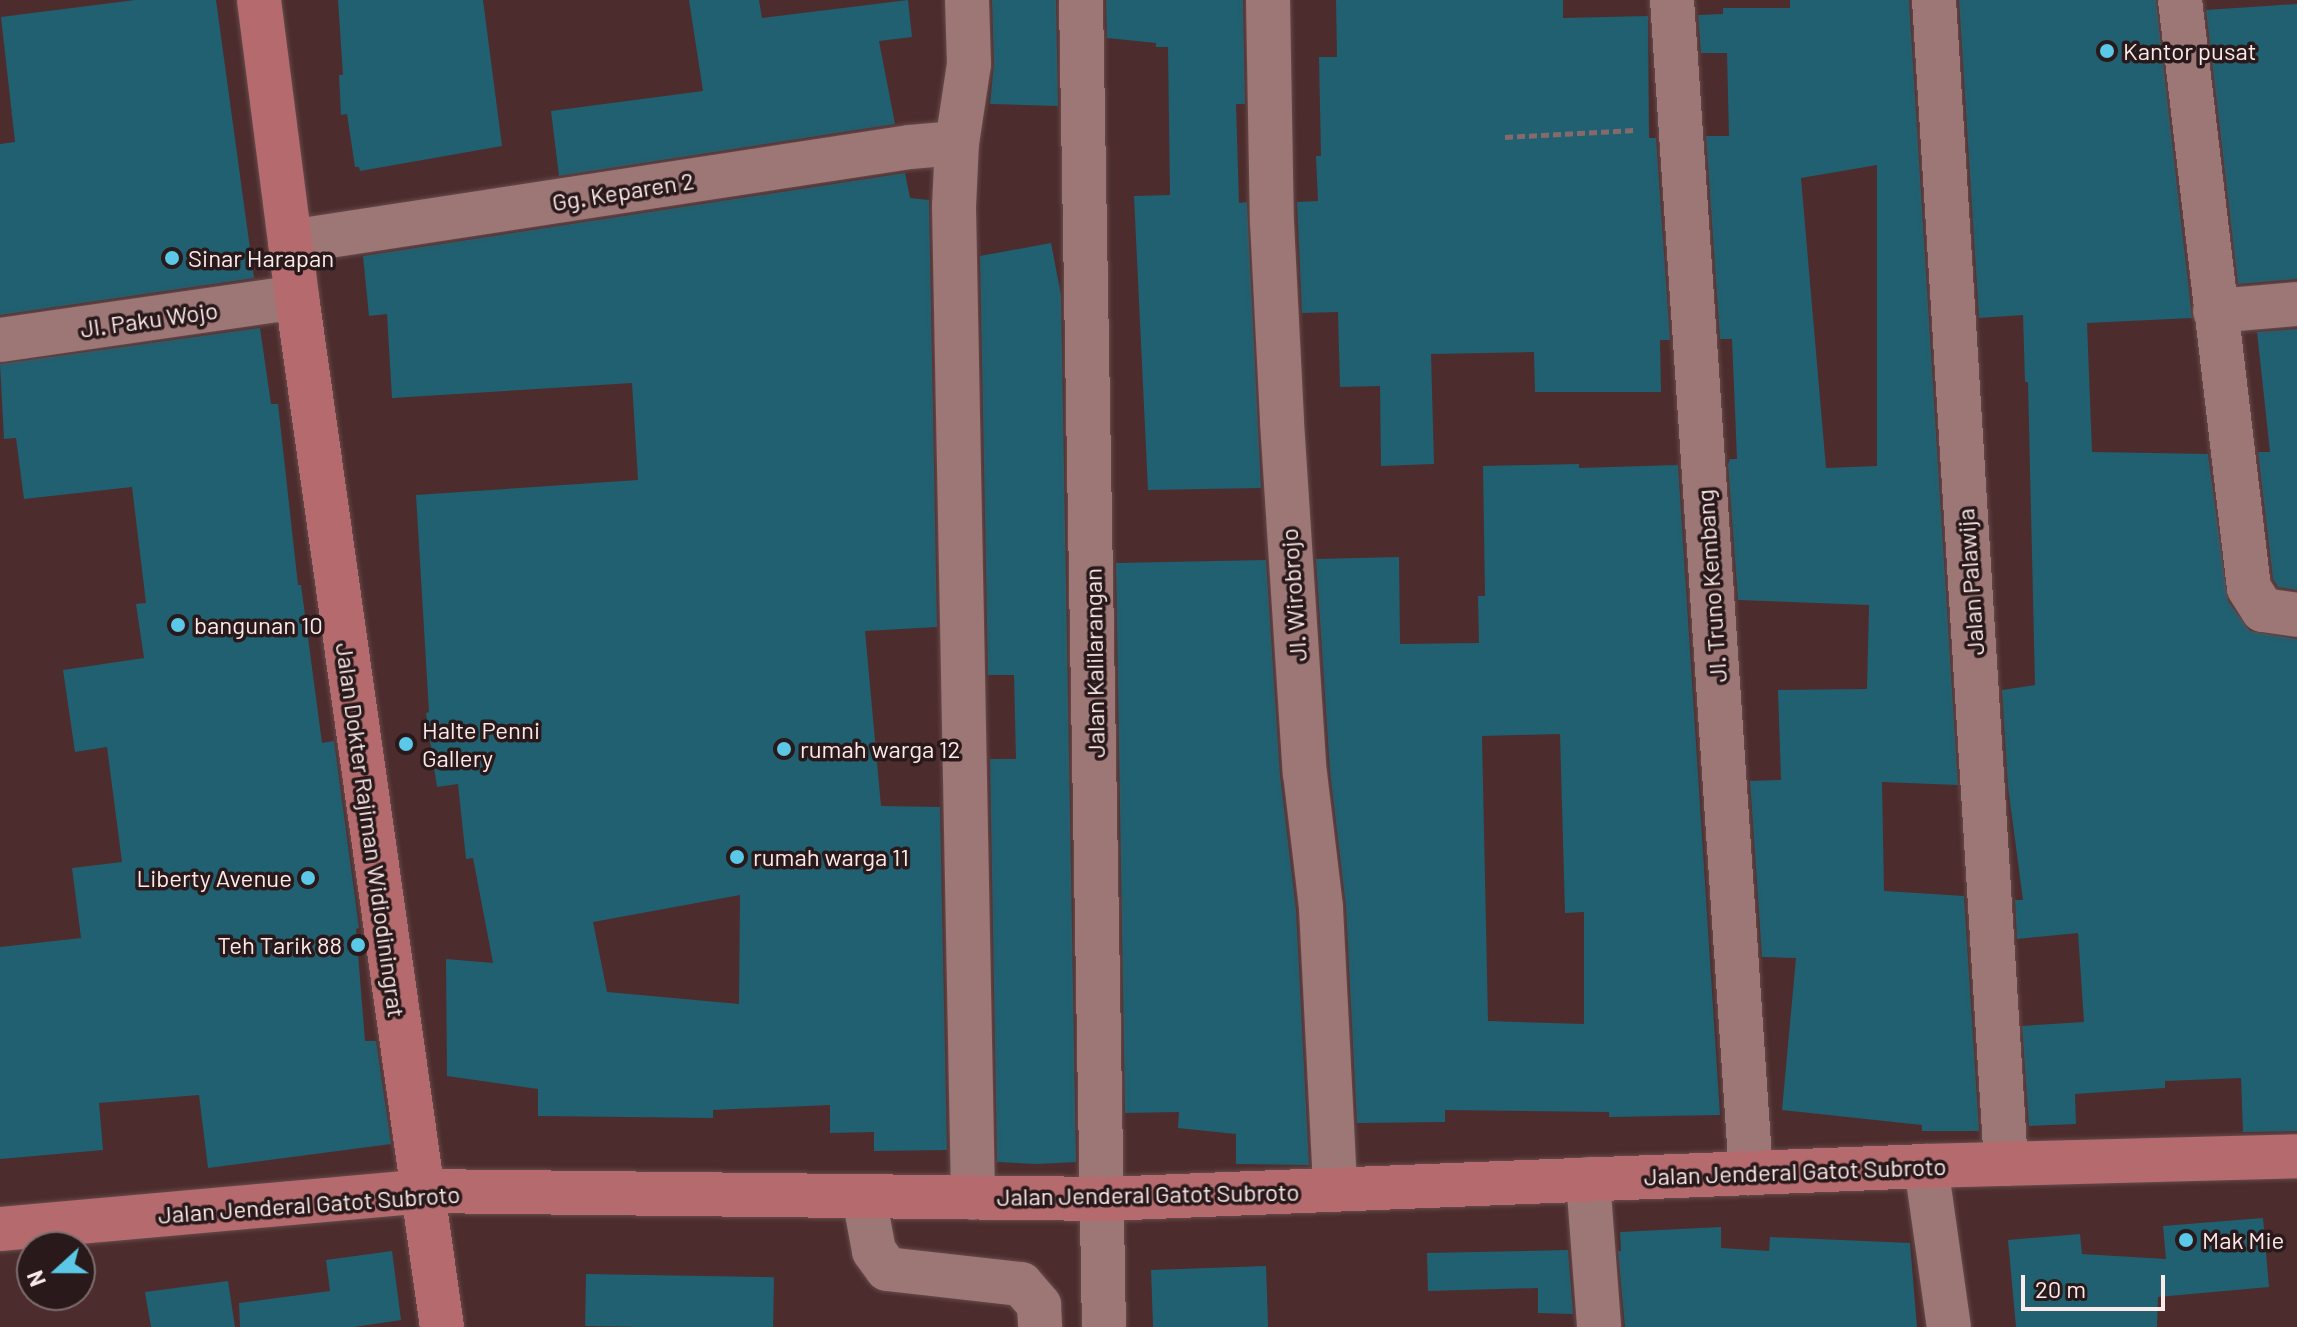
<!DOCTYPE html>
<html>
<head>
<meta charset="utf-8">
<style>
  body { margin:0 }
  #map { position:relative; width:2297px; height:1327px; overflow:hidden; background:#4d2c2d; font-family:Barlow,sans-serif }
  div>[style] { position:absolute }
  .building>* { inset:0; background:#206071; transform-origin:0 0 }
  .path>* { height:5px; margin-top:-2.5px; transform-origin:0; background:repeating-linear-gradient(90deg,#86696a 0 8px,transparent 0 12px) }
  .roads { filter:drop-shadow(0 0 2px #664b4c) drop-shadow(0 0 2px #664b4c) }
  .minor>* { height:44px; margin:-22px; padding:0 22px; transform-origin:22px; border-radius:22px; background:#9d7676 }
  .major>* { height:44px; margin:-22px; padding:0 22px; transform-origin:22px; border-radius:22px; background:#b56b6e }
  .dots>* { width:22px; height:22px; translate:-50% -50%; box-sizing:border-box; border:4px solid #29191a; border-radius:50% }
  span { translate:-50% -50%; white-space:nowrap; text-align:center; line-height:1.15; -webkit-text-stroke:7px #29191a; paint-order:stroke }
  .poi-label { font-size:24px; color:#fceaea }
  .left { translate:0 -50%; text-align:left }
  .right { translate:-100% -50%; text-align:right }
  .street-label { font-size:24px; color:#fceaea }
  .north { position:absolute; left:16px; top:1231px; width:80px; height:80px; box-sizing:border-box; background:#29191a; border:2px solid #7d6d6d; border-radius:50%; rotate:249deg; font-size:22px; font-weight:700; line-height:32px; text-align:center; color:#fceaea }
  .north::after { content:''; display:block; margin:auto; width:28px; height:36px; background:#5ac8e6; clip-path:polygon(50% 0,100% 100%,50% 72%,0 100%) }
  .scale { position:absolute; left:2021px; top:1275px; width:144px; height:36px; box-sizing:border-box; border:4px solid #fceaea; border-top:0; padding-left:10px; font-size:24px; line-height:28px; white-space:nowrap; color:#fceaea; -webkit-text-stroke:6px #29191a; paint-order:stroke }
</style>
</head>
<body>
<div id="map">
  <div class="building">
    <div style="clip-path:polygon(135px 0,216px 0,254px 278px,0 315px,0 144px,15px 142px,1px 17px)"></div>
    <div style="clip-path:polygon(338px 0,483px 0,502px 146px,360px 171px,359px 167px,355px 167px,347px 114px,341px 115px,339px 75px,343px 75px)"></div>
    <div style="clip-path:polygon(689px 0,759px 0,762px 18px,908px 0,912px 37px,879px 41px,895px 124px,559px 176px,551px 111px,703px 91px)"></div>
    <div style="clip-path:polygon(992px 0,1056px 0,1058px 106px,990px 104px,994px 64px)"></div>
    <div style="clip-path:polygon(1106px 0,1243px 0,1245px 104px,1236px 104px,1239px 203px,1247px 202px,1261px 488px,1148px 490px,1134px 196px,1170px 195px,1168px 47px,1156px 47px,1156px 43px,1107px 38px)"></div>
    <div style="clip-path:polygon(1336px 0,1563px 0,1563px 18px,1648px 16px,1649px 138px,1656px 138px,1670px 340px,1660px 340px,1661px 392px,1535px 392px,1534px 352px,1431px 354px,1434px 464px,1381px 466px,1380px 386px,1340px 387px,1338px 312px,1302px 313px,1297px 202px,1318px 201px,1316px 156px,1321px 156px,1319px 57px,1337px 57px)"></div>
    <div style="clip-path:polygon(evenodd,1790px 0,1909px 0,1958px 785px,1882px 782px,1884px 891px,1964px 896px,1979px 1131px,1922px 1131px,1922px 1125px,1782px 1110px,1796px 958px,1762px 957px,1750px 781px,1781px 780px,1778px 690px,1867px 689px,1869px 605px,1738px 600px,1728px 464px,1730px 459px,1737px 459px,1732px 339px,1720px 339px,1706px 136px,1729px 136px,1727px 53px,1701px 53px,1698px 15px,1723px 14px,1723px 8px,1790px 8px,1790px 0,1877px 165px,1877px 466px,1826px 468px,1801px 178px,1877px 165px)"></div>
    <div style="clip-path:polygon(1959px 0,2156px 0,2192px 318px,2087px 323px,2092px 452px,2208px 454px,2228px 601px,2250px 631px,2297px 639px,2297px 1131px,2243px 1132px,2241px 1078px,2165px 1081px,2165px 1088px,2075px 1094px,2076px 1124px,2029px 1126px,2022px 1026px,2084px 1022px,2078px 933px,2017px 939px,2015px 900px,2023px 900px,2008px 787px,2002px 690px,2035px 685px,2028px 382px,2025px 382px,2023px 315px,1979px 318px)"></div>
    <div style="clip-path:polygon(2297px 4px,2297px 279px,2238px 284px,2206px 10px)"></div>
    <div style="clip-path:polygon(evenodd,905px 173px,910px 198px,929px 200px,937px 627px,865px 631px,881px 806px,940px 807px,947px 1150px,874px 1151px,874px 1132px,830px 1133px,830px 1105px,713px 1110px,713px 1118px,538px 1116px,538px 1089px,447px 1076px,446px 959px,493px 963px,473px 858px,466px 859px,458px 784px,437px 787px,426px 713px,429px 712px,416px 495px,638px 480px,632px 383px,392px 398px,387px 314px,369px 316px,363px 256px,905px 173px,740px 895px,739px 1004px,607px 992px,593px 922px,740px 895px)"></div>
    <div style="clip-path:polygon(1051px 243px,1061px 295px,1076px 1162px,1037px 1164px,997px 1162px,990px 759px,1016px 759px,1014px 675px,988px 675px,980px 256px)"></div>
    <div style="clip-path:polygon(260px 328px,271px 404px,278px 404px,298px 585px,301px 585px,322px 743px,334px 741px,359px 928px,356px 929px,365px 1041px,376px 1041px,391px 1144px,208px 1168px,199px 1095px,99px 1103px,103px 1150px,0 1159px,0 947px,81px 938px,72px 868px,122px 862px,107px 747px,75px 752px,63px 670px,144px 658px,136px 604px,146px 603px,132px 487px,24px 499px,16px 438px,4px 439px,0 364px)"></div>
    <div style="clip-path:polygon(2297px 329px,2297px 590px,2278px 587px,2273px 579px,2258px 452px,2270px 452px,2257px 332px)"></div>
    <div style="clip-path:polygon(evenodd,1579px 464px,1579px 468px,1678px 465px,1720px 1115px,1609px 1117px,1609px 1112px,1445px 1110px,1445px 1122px,1357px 1123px,1346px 907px,1330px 771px,1316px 559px,1399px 557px,1400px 644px,1479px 643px,1478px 596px,1485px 596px,1483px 466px,1579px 464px,1560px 734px,1565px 913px,1584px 912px,1584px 1024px,1488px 1021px,1482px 736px,1560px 734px)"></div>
    <div style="clip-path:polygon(1266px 560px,1280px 775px,1296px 910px,1309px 1165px,1236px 1164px,1236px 1134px,1178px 1128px,1179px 1112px,1125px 1113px,1116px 563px)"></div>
    <div style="clip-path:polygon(2263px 1218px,2269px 1287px,2158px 1297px,2157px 1327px,2016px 1327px,2008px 1240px,2080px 1234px,2082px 1254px,2166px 1259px,2163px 1226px)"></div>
    <div style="clip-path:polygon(1721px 1227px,1721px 1248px,1769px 1251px,1770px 1237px,1910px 1243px,1917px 1327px,1625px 1327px,1618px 1251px,1621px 1251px,1620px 1232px)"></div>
    <div style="clip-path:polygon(1568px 1250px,1573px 1314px,1538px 1313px,1538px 1288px,1428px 1291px,1427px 1253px)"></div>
    <div style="clip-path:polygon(392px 1251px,401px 1320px,354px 1327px,240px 1327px,239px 1303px,330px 1291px,326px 1260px)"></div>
    <div style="left:1266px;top:1266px;width:61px;height:115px;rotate:88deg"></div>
    <div style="left:586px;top:1274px;width:188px;height:52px;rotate:1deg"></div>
    <div style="clip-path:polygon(228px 1281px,235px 1327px,151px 1327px,145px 1292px)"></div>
  </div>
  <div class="path">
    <div style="left:1505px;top:137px;width:130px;rotate:-3.1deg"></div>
  </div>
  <div class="roads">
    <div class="minor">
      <div style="left:967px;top:0;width:64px;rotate:88.2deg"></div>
      <div style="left:969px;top:64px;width:80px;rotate:98.6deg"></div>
      <div style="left:957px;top:143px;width:63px;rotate:92.7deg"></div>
      <div style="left:954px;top:206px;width:992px;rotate:88.9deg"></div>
      <div style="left:1081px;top:0;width:1327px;rotate:89.01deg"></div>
      <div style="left:1268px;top:0;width:222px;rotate:89deg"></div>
      <div style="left:1272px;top:222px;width:200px;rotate:87.1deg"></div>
      <div style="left:1282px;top:422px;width:352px;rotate:86.3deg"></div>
      <div style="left:1305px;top:773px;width:136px;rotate:83.2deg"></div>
      <div style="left:1321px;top:908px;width:281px;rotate:87.1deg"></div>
      <div style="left:1672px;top:0;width:1176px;rotate:86.15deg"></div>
      <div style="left:1934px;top:0;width:1166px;rotate:86.46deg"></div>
      <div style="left:2180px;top:0;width:592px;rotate:83.31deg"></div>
      <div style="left:2249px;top:588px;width:26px;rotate:58deg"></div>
      <div style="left:2263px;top:610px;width:34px;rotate:8deg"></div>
      <div style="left:290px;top:242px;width:627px;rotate:-8.71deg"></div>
      <div style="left:910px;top:147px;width:47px;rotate:-4.9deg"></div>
      <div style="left:2215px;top:311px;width:82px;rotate:-4.9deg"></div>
      <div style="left:0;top:340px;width:300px;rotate:-8.2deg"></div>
      <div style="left:1926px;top:1166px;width:163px;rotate:81.9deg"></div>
      <div style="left:1588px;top:1179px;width:148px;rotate:85.7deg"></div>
      <div style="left:864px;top:1197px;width:55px;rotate:79.5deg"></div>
      <div style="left:874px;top:1251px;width:22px;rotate:54deg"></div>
      <div style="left:887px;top:1269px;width:135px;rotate:6.4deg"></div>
      <div style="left:1021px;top:1284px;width:28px;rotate:49deg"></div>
      <div style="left:1039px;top:1305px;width:22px;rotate:87deg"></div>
    </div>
    <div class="major">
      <div style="left:259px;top:0;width:299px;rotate:82.7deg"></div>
      <div style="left:297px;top:297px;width:1040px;rotate:81.99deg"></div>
      <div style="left:0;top:1229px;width:424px;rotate:-5.1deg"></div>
      <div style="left:422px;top:1191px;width:682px;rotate:0.67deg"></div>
      <div style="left:1104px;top:1199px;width:823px;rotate:-2.3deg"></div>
      <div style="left:1926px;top:1166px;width:371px;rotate:-1.5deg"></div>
    </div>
  </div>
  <div class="dots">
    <div style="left:2107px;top:51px;background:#5ac8e6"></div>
    <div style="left:172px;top:258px;background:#5ac8e6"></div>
    <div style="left:178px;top:625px;background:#5ac8e6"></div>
    <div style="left:406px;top:744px;background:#5ac8e6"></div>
    <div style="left:784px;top:749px;background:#5ac8e6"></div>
    <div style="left:737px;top:857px;background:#5ac8e6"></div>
    <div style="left:308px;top:878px;background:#5ac8e6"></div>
    <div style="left:358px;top:945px;background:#5ac8e6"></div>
    <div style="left:2186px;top:1240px;background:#5ac8e6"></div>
  </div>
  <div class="poi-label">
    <span class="left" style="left:2123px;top:51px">Kantor pusat</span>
    <span class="left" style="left:188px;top:258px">Sinar Harapan</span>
    <span class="left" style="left:194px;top:625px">bangunan 10</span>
    <span class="left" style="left:422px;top:744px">Halte Penni<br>Gallery</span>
    <span class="left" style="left:800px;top:749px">rumah warga 12</span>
    <span class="left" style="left:753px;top:857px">rumah warga 11</span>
    <span class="right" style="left:292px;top:878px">Liberty Avenue</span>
    <span class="right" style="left:342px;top:945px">Teh Tarik 88</span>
    <span class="left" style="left:2202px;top:1240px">Mak Mie</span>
  </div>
  <div class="street-label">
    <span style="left:623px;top:191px;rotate:-9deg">Gg. Keparen 2</span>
    <span style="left:149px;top:319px;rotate:-8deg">Jl. Paku Wojo</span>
    <span style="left:1970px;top:582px;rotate:-94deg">Jalan Palawija</span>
    <span style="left:1711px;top:586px;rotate:-94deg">Jl. Truno Kembang</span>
    <span style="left:1293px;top:595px;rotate:-94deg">Jl. Wirobrojo</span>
    <span style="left:1094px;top:663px;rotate:-91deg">Jalan Kalilarangan</span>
    <span style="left:371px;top:830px;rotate:82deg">Jalan Dokter Rajiman Widiodiningrat</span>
    <span style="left:1795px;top:1171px;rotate:-2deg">Jalan Jenderal Gatot Subroto</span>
    <span style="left:1148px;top:1194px;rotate:-1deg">Jalan Jenderal Gatot Subroto</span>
    <span style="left:309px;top:1204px;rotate:-4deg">Jalan Jenderal Gatot Subroto</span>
  </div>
  <div class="north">N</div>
  <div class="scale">20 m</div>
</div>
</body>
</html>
